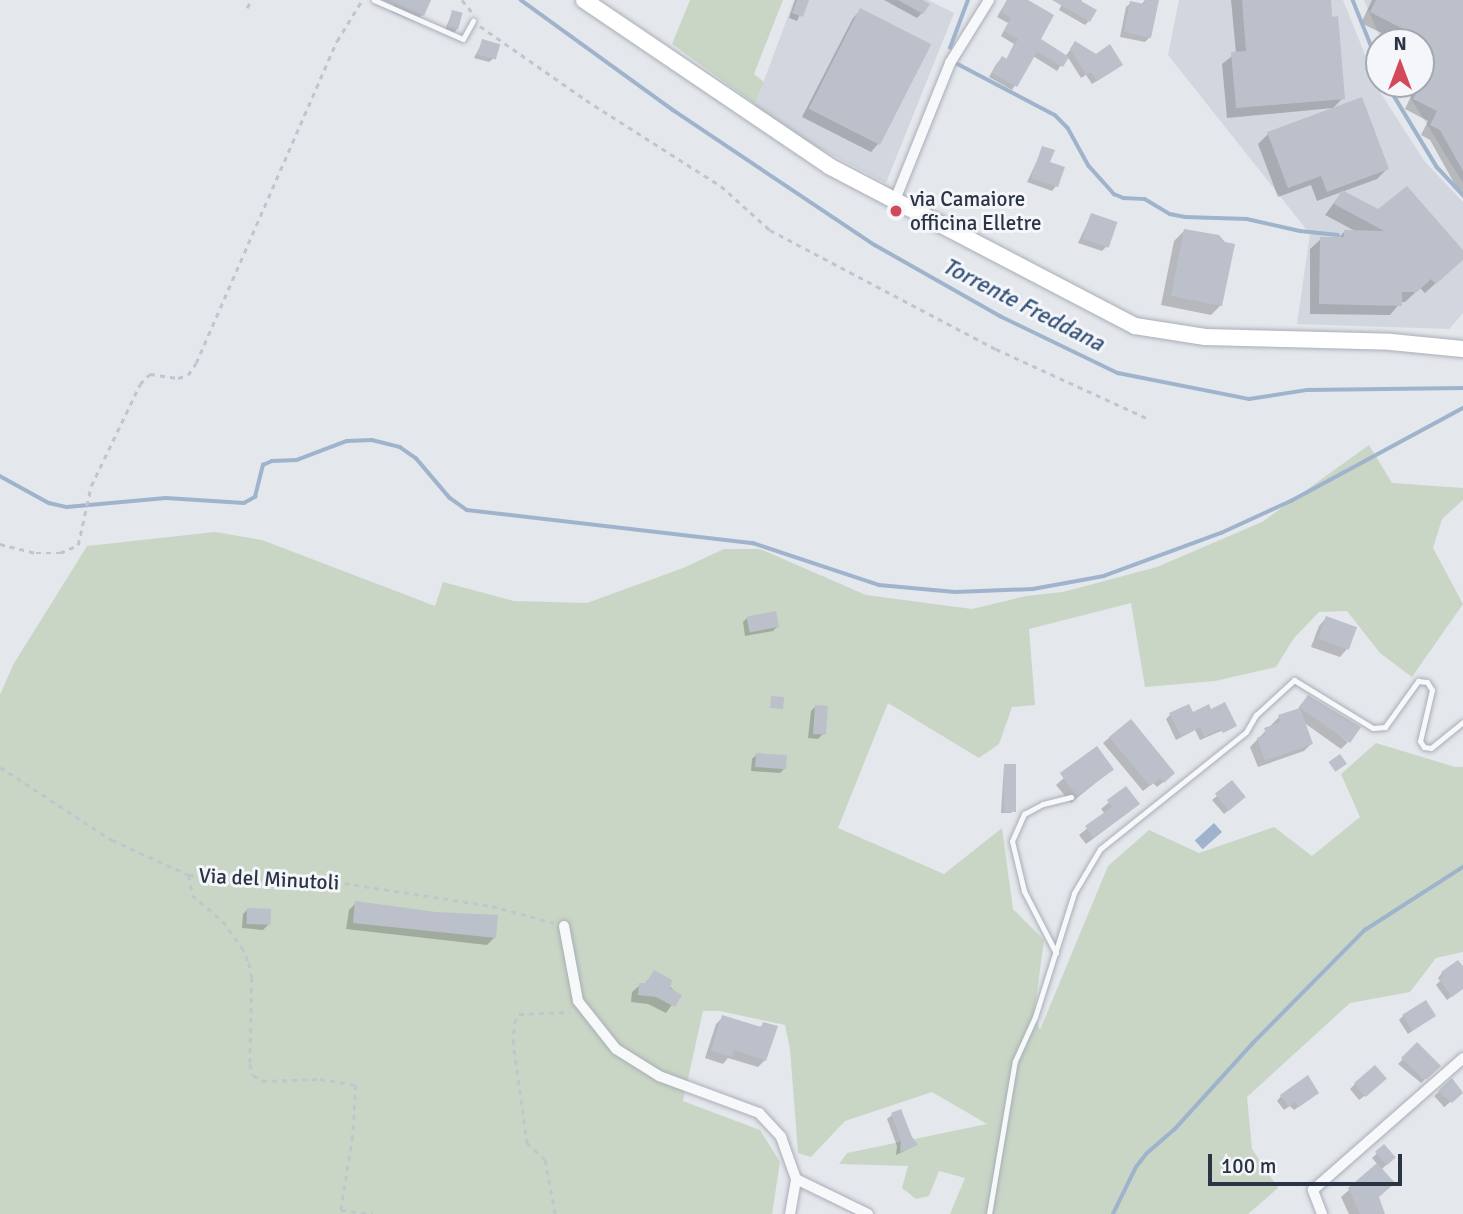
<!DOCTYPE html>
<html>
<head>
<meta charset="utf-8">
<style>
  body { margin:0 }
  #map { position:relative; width:1463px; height:1214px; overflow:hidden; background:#e4e7ec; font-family:Signika,sans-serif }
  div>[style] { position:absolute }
  .built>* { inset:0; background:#d2d6de }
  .green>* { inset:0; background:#c9d6c5 }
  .water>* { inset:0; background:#9fb4cc; transform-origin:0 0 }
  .shadow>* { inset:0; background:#0003; transform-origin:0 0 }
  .stream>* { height:3.5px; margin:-1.75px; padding:0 1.75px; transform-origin:1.75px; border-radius:1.75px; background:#9fb4cc }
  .building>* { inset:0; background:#bbc0ca; transform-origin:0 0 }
  .path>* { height:2.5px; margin-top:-1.25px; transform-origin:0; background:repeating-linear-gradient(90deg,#c2c5cb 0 5px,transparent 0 10px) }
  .roads { filter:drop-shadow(0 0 2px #a9aeb7) drop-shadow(0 0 2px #a9aeb7) }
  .service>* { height:5px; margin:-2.5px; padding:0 2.5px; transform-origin:2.5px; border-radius:2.5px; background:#f7f8fa }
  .minor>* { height:10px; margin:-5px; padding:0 5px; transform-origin:5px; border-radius:5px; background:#f7f8fa }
  .secondary>* { height:16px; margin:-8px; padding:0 8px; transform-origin:8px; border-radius:8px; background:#fff }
  .dots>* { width:19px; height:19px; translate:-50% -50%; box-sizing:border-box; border:4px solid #f4f6f9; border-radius:50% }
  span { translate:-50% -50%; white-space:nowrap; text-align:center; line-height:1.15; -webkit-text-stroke:6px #f4f6f9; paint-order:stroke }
  .poi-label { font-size:21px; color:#2b3445 }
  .left { translate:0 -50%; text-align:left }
  .street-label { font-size:21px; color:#2b3445 }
  .water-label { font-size:23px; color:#34527a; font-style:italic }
  .north { position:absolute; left:1365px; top:28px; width:70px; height:70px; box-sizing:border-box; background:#f4f6f9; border:2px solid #a4a8b1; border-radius:50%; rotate:0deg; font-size:19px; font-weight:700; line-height:28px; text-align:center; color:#2b3445 }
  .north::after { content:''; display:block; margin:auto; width:24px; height:32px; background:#d1495b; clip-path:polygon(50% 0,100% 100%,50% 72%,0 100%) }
  .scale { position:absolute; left:1208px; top:1154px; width:194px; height:32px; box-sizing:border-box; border:4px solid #2b3445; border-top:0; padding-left:9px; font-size:21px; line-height:24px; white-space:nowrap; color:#2b3445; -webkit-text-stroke:5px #f4f6f9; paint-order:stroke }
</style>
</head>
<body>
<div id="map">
  <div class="built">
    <div style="clip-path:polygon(794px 0,928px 0,954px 13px,886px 183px,752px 113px)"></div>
    <div style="clip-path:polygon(1179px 0,1343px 0,1380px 92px,1425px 162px,1463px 202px,1463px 313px,1449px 329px,1297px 324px,1310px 234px,1168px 55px)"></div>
    <div style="clip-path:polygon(1364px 0,1463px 0,1463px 183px,1402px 84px,1421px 84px,1421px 42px,1382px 42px)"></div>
  </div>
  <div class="green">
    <div style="clip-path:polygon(690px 0,783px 0,754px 74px,764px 82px,755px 104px,672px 44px)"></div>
    <div style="clip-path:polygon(1369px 445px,1392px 483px,1463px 488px,1463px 500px,1442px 519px,1433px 548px,1463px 604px,1412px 677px,1380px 653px,1347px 611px,1319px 612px,1294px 638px,1276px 667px,1215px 681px,1145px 687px,1131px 603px,1029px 629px,1035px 705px,1012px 707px,999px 744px,979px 758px,888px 703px,838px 828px,944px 874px,1002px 828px,1013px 909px,1044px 940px,1034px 1015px,1040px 1030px,1108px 866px,1149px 830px,1199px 853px,1274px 827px,1312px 856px,1360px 817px,1341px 774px,1376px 743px,1455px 767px,1463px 767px,1463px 952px,1436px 958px,1410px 992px,1350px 1003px,1247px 1097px,1252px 1149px,1278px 1188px,1248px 1214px,950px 1214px,965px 1178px,939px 1171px,929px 1196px,916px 1199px,902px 1188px,908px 1166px,839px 1164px,847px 1153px,987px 1124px,932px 1092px,845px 1121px,811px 1157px,798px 1153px,790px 1049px,785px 1025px,720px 1011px,703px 1011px,683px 1101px,760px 1130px,780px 1162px,772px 1214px,0 1214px,0 695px,13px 665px,87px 546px,215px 532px,262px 540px,435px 606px,443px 582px,514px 601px,587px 603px,683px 568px,724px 549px,760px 549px,866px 595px,972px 609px,1026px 596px,1063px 592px,1157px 567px,1262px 522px)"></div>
  </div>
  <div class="water">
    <div style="left:1214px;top:823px;width:12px;height:26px;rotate:48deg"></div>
  </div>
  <div class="shadow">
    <div style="clip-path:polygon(382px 0,429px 0,422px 15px,415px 22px,391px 12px,394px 5px)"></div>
    <div style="clip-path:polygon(795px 0,807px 0,797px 21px,789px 18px)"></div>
    <div style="clip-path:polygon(884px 0,919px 0,922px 13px,917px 18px)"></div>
    <div style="clip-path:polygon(1007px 0,1025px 0,1038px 40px,1065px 57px,1075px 43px,1116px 69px,1092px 84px,1086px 75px,1081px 78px,1067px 56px,1057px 71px,1033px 56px,1012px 90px,989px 77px,997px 63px,1002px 58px,1006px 60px,1014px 44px,1001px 36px,1008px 23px,997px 17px)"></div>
    <div style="clip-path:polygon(1064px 0,1082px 0,1080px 3px,1089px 21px,1085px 25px,1059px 10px)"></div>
    <div style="clip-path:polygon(1145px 0,1152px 0,1150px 37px,1145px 42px,1120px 37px,1126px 7px,1131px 3px,1141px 5px)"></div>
    <div style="clip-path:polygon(1231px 0,1329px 0,1343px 98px,1333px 108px,1227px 118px,1222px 64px,1236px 53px)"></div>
    <div style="clip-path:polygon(1372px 0,1463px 0,1463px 199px,1430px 140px,1421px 135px,1428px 121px,1405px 109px,1411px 96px,1390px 85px,1421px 84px,1421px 42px,1400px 42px,1361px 23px)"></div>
    <div style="clip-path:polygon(861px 10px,878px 144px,871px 152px,802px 117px,853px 18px)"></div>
    <div style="clip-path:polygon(453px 12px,457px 29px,453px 34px,444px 31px)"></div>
    <div style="clip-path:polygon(483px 41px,494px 58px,489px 62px,474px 58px)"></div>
    <div style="clip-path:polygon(1268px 134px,1387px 169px,1377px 179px,1317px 201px,1311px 185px,1278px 197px,1258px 144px)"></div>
    <div style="clip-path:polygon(1043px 148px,1056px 186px,1052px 191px,1027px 182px)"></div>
    <div style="clip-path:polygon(1342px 192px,1463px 252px,1463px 258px,1425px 293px,1420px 288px,1405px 302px,1401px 302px,1390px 315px,1310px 314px,1310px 249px,1321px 239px,1337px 239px,1344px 232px,1357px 232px,1325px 215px)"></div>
    <div style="clip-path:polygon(1091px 215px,1107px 246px,1102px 251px,1078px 243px)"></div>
    <div style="clip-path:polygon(1185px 230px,1221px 305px,1211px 315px,1161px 305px,1174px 241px)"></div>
    <div style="clip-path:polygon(747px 618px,777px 627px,773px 631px,745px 636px,743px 622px)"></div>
    <div style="clip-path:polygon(1326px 618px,1347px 649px,1340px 657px,1311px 647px,1319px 626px)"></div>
    <div style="clip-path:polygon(1301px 704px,1348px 742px,1341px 749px,1303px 722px,1311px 744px,1304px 751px,1258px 767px,1250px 747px,1279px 717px,1297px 711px)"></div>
    <div style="clip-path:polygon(815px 707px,823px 734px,818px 739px,808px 738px,811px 711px)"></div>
    <div style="clip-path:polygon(1210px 711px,1235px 725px,1200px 740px,1195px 730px,1176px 740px,1166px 719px,1170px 715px)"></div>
    <div style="clip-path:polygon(1110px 737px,1167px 779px,1157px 787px,1153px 783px,1143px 791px,1103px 743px)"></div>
    <div style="clip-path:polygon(1097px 749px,1104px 776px,1071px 803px,1056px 785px)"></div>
    <div style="clip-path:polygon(756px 755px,785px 768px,780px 773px,751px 771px,752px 759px)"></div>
    <div style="clip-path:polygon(1004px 765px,1013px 811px,1011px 813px,1001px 813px)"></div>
    <div style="clip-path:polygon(1126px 788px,1130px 811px,1086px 844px,1079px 835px,1105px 814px,1101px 809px)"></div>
    <div style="clip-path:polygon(1217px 796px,1240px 801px,1224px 814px,1212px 800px)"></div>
    <div style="clip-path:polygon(356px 903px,495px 937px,487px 945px,346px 929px,349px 910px)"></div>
    <div style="clip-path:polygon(248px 909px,268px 925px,263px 930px,242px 928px,243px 914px)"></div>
    <div style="clip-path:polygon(1463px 969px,1463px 988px,1447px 1000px,1436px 985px,1440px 981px,1438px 978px,1442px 973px)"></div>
    <div style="clip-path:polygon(654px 972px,679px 995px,666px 1013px,648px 1004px,631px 1002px,632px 992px,640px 985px,644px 985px)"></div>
    <div style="clip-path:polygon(1404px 1015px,1434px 1016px,1408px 1034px,1399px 1020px)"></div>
    <div style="clip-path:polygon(723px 1017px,759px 1028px,764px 1024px,765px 1060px,758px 1067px,728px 1058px,723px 1064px,705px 1058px,716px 1024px)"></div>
    <div style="clip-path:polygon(1417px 1045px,1439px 1066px,1421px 1083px,1398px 1064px)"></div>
    <div style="left:1452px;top:1080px;width:15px;height:24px;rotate:48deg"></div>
    <div style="clip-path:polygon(1355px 1084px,1380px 1084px,1359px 1100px,1350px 1089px)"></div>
    <div style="clip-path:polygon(1281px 1096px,1312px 1097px,1294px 1110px,1290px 1106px,1284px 1110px,1277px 1101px)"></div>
    <div style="clip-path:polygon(892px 1115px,916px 1145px,896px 1155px,897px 1146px,887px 1119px)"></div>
    <div style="clip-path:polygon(1384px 1147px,1394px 1157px,1381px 1170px,1377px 1197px,1382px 1214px,1349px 1214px,1341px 1197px,1378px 1165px,1372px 1158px)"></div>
  </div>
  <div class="stream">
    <div style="left:521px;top:0;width:188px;rotate:35.9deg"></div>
    <div style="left:673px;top:110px;width:243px;rotate:33.8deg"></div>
    <div style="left:875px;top:245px;width:144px;rotate:29.6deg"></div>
    <div style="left:1000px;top:316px;width:131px;rotate:25.8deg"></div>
    <div style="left:1118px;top:373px;width:134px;rotate:11.2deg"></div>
    <div style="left:1249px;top:399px;width:59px;rotate:-8.8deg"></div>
    <div style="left:1307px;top:390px;width:156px;rotate:-0.7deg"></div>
    <div style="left:1353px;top:0;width:70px;rotate:68.2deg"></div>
    <div style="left:950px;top:48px;width:51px;rotate:-69.4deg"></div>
    <div style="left:954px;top:62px;width:114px;rotate:27.7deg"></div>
    <div style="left:1055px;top:115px;width:18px;rotate:45deg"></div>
    <div style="left:1068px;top:128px;width:43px;rotate:61.1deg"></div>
    <div style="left:1089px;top:166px;width:38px;rotate:48deg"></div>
    <div style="left:1114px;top:194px;width:11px;rotate:22deg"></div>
    <div style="left:1124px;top:198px;width:21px;rotate:3deg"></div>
    <div style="left:1145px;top:199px;width:29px;rotate:31deg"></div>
    <div style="left:1170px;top:214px;width:15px;rotate:11deg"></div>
    <div style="left:1185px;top:217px;width:62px;rotate:1.8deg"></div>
    <div style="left:1247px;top:219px;width:54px;rotate:12.8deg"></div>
    <div style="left:1300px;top:231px;width:38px;rotate:6deg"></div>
    <div style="left:1387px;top:84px;width:97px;rotate:58.9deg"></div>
    <div style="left:1437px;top:167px;width:38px;rotate:47deg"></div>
    <div style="left:0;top:476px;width:56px;rotate:28.9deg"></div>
    <div style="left:49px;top:503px;width:18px;rotate:13deg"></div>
    <div style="left:67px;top:507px;width:99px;rotate:-5.2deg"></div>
    <div style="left:166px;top:498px;width:78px;rotate:3.7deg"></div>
    <div style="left:244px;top:503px;width:13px;rotate:-29deg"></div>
    <div style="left:255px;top:497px;width:33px;rotate:-76deg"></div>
    <div style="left:263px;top:465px;width:10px;rotate:-24deg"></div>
    <div style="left:272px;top:461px;width:25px;rotate:-2deg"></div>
    <div style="left:297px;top:460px;width:53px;rotate:-20.8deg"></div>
    <div style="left:347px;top:441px;width:25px;rotate:-2deg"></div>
    <div style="left:372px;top:440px;width:29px;rotate:14deg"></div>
    <div style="left:400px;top:447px;width:19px;rotate:35deg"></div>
    <div style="left:416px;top:458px;width:52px;rotate:49.6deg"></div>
    <div style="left:450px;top:498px;width:21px;rotate:35deg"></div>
    <div style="left:467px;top:510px;width:288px;rotate:6.6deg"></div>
    <div style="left:753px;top:543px;width:133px;rotate:18.4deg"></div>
    <div style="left:879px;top:585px;width:76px;rotate:5.3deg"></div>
    <div style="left:955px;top:592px;width:78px;rotate:-2.2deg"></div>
    <div style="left:1033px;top:589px;width:72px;rotate:-10.4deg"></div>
    <div style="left:1104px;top:576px;width:125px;rotate:-20.2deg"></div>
    <div style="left:1221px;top:533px;width:77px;rotate:-24.6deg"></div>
    <div style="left:1291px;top:501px;width:196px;rotate:-28.4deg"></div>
    <div style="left:1113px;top:1214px;width:52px;rotate:-63.9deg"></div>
    <div style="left:1136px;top:1167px;width:16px;rotate:-52deg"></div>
    <div style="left:1146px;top:1154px;width:38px;rotate:-41deg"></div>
    <div style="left:1175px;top:1129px;width:115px;rotate:-47.8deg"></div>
    <div style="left:1252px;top:1044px;width:161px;rotate:-45.3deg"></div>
    <div style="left:1365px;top:930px;width:117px;rotate:-32.7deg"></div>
  </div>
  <div class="building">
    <div style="clip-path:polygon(387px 0,431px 0,424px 16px)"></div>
    <div style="clip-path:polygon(797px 0,809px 0,803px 17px,792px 13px)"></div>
    <div style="clip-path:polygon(898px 0,923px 0,930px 4px,923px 14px)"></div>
    <div style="clip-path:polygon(1008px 0,1028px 0,1054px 15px,1041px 39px,1069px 57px,1063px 67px,1037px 52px,1017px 87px,992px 73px,1002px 56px,1007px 59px,1018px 39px,1004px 31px,1011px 18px,1001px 12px)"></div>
    <div style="clip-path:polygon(1052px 0,1079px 0,1097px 10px,1090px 22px)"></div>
    <div style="clip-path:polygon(1145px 0,1159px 0,1151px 38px,1124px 32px,1130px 1px,1144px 4px)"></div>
    <div style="clip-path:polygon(1242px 0,1331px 0,1332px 17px,1338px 16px,1345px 99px,1236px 108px,1231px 52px,1246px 51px)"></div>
    <div style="clip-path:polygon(1376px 0,1463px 0,1463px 171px,1440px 130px,1430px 125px,1437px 111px,1413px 99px,1421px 84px,1421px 38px,1370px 12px)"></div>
    <div style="left:860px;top:8px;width:80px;height:113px;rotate:27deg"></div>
    <div style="left:452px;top:10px;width:11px;height:17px;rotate:15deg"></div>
    <div style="left:482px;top:39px;width:19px;height:16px;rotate:16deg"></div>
    <div style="clip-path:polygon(1075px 41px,1096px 54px,1110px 44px,1123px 65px,1097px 81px,1091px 72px,1086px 75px,1070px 49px)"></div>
    <div style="clip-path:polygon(1362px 97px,1389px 169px,1327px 192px,1321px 176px,1288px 188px,1267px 132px)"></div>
    <div style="clip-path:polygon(1042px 146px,1055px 150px,1050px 162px,1065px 167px,1058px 187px,1031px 178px)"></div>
    <div style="clip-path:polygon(1407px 186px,1463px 250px,1463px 260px,1436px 284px,1431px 279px,1417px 292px,1402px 292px,1402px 306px,1319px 304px,1320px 237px,1344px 237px,1344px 230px,1384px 231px,1334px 204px,1342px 190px,1378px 209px)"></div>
    <div style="left:1091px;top:213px;width:28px;height:27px;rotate:19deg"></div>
    <div style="clip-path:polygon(1184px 229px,1219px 235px,1225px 242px,1235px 244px,1222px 306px,1171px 296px)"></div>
    <div style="left:776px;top:611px;width:16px;height:30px;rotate:79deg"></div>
    <div style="left:1326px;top:616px;width:33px;height:24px;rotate:20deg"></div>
    <div style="clip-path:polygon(1308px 695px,1361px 727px,1350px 743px,1299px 707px)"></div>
    <div style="left:771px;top:696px;width:13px;height:12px;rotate:4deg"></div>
    <div style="clip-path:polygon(1225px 702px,1237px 726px,1223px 733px,1220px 729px,1204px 737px,1200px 727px,1181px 736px,1169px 713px,1189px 704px,1193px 712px,1209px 704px,1211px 709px)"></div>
    <div style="left:815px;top:705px;width:13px;height:29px;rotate:4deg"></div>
    <div style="clip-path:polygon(1300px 708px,1313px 744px,1265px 761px,1257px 738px,1266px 734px,1264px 728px,1281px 722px,1278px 715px)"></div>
    <div style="clip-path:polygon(1131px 719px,1175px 773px,1164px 783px,1160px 778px,1150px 786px,1109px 737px)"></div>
    <div style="left:1097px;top:746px;width:29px;height:46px;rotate:54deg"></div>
    <div style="left:756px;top:753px;width:31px;height:14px;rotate:4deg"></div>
    <div style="left:1340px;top:754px;width:12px;height:14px;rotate:55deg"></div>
    <div style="left:1004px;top:764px;width:12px;height:48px"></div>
    <div style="left:1232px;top:780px;width:22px;height:22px;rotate:51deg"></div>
    <div style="clip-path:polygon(1126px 786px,1140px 804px,1094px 838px,1085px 826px,1112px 807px,1107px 800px)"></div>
    <div style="clip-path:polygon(355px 901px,436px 912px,498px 915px,496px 938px,353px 923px)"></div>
    <div style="left:247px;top:908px;width:24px;height:16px;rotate:2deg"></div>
    <div style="clip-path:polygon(1458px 960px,1463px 966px,1463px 989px,1452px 997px,1439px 979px,1444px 976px,1441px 972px)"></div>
    <div style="clip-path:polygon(654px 970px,672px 980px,670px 988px,682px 995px,675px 1007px,656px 997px,638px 995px,639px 983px,646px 983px)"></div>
    <div style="left:1426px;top:1000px;width:19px;height:28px;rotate:58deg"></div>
    <div style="clip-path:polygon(722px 1015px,761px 1027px,763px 1022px,778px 1026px,766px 1061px,734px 1050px,732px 1057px,711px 1051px)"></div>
    <div style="clip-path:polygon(1417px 1042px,1441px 1066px,1427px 1079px,1423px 1079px,1401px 1058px)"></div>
    <div style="left:1375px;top:1065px;width:18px;height:28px;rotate:49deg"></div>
    <div style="clip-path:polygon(1308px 1075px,1319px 1093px,1299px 1107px,1295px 1102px,1289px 1107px,1280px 1095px)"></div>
    <div style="clip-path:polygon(1452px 1078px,1463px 1093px,1452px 1103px,1438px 1091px)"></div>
    <div style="clip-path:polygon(901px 1109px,912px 1137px,918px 1145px,900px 1152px,901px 1141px,891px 1113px)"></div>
    <div style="left:1384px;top:1144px;width:18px;height:12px;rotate:49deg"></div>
    <div style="clip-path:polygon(1377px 1163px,1395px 1183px,1379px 1197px,1385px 1214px,1360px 1214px,1348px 1188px)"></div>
  </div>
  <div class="path">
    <div style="left:462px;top:0;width:17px;rotate:50deg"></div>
    <div style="left:247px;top:8px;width:9px;rotate:-63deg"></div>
    <div style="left:480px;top:26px;width:129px;rotate:34.9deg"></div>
    <div style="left:586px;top:100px;width:160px;rotate:32.5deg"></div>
    <div style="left:721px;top:186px;width:66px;rotate:41.9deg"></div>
    <div style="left:770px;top:230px;width:255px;rotate:27.8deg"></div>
    <div style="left:996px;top:349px;width:166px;rotate:24.6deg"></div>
    <div style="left:0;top:544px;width:37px;rotate:14deg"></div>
    <div style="left:36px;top:553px;width:24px"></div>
    <div style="left:60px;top:553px;width:20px;rotate:-24deg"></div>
    <div style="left:78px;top:545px;width:60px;rotate:-77.6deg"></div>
    <div style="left:91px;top:486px;width:113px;rotate:-64.3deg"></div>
    <div style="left:140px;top:384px;width:14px;rotate:-45deg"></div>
    <div style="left:150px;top:374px;width:28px;rotate:8deg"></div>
    <div style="left:178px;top:378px;width:10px;rotate:-17deg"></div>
    <div style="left:188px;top:375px;width:14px;rotate:-56deg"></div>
    <div style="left:196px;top:363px;width:352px;rotate:-66.4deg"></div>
    <div style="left:337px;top:41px;width:48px;rotate:-58.6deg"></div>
    <div style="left:0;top:767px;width:134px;rotate:33.1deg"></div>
    <div style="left:112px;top:840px;width:85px;rotate:24.4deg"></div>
    <div style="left:189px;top:875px;width:55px;rotate:4.2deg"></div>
    <div style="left:244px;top:879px;width:61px;rotate:-1.9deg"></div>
    <div style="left:305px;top:877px;width:189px;rotate:8.8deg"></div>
    <div style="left:492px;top:906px;width:64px;rotate:15.3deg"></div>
    <div style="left:189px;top:875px;width:20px;rotate:81deg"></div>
    <div style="left:192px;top:895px;width:40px;rotate:40deg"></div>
    <div style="left:223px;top:921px;width:32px;rotate:54deg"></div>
    <div style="left:242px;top:947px;width:17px;rotate:66deg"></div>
    <div style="left:249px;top:963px;width:15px;rotate:79deg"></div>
    <div style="left:252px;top:978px;width:86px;rotate:91.3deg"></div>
    <div style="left:250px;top:1064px;width:11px;rotate:75deg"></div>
    <div style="left:253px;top:1075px;width:11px;rotate:34deg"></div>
    <div style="left:262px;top:1081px;width:58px;rotate:-2deg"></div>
    <div style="left:320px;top:1079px;width:36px;rotate:9deg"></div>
    <div style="left:356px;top:1085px;width:51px;rotate:93.4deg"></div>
    <div style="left:353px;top:1136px;width:75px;rotate:99.2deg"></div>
    <div style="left:341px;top:1210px;width:32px;rotate:7deg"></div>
    <div style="left:555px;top:1214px;width:55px;rotate:-100.5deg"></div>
    <div style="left:545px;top:1160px;width:24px;rotate:-138deg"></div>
    <div style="left:527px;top:1144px;width:101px;rotate:-98deg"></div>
    <div style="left:513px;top:1044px;width:21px;rotate:-87deg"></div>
    <div style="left:514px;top:1023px;width:10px;rotate:-61deg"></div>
    <div style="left:519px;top:1014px;width:51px;rotate:-2.2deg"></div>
  </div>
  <div class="roads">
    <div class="service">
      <div style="left:374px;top:0;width:97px;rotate:23.7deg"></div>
      <div style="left:463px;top:39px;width:21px;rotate:-61deg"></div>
      <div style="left:1056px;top:953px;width:70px;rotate:-117.3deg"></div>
      <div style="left:1024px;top:891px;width:51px;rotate:-103.5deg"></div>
      <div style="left:1012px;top:841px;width:30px;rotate:-66deg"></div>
      <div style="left:1024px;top:814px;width:21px;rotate:-28deg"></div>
      <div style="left:1043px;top:804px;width:29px;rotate:-14deg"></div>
      <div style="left:989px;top:1214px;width:155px;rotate:-80.4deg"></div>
      <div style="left:1015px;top:1061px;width:48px;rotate:-65.6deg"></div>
      <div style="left:1035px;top:1017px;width:130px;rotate:-72.5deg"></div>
      <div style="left:1074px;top:893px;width:51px;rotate:-59.4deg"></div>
      <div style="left:1100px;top:849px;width:187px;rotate:-38.7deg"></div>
      <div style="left:1246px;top:732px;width:20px;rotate:-60deg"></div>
      <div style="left:1256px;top:715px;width:52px;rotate:-42.6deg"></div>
      <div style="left:1294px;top:680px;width:92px;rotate:31.3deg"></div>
      <div style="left:1373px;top:728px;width:12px;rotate:-5deg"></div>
      <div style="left:1385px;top:727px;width:57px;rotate:-54.3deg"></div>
      <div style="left:1418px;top:681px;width:9px;rotate:6deg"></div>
      <div style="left:1427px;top:682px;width:9px;rotate:58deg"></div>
      <div style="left:1432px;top:690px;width:52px;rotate:103.2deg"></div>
      <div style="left:1420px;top:741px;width:7px;rotate:56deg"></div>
      <div style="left:1424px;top:747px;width:7px;rotate:8deg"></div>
      <div style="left:1431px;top:748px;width:41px;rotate:-39.1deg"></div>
    </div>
    <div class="minor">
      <div style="left:895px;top:200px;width:148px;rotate:-68.1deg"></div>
      <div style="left:950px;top:63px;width:74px;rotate:-58.2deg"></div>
      <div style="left:564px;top:926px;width:76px;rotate:79.4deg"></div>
      <div style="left:578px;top:1001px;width:61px;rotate:51.6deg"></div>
      <div style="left:616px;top:1049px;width:51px;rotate:32.1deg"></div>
      <div style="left:659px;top:1076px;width:107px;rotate:20.3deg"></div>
      <div style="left:759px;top:1113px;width:33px;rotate:47deg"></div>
      <div style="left:781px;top:1137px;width:45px;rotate:70.3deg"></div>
      <div style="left:796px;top:1179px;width:80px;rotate:25.9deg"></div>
      <div style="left:790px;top:1214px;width:36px;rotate:-80deg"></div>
      <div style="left:1322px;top:1214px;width:26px;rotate:-111deg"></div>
      <div style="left:1313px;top:1190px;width:200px;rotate:-41.3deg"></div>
    </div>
    <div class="secondary">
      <div style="left:584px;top:0;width:296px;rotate:34.1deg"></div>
      <div style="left:829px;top:166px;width:345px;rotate:27.6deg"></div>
      <div style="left:1135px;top:326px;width:71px;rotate:8.9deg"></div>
      <div style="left:1205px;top:337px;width:186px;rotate:1.5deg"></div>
      <div style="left:1391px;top:342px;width:72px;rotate:5.6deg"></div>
    </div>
  </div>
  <div class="dots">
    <div style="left:896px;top:211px;background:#d1495b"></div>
  </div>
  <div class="poi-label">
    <span class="left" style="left:910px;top:211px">via Camaiore<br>officina Elletre</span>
  </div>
  <div class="street-label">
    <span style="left:269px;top:879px;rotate:3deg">Via del Minutoli</span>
  </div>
  <div class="water-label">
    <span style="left:1023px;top:305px;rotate:27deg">Torrente Freddana</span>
  </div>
  <div class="north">N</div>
  <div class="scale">100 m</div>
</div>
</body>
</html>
